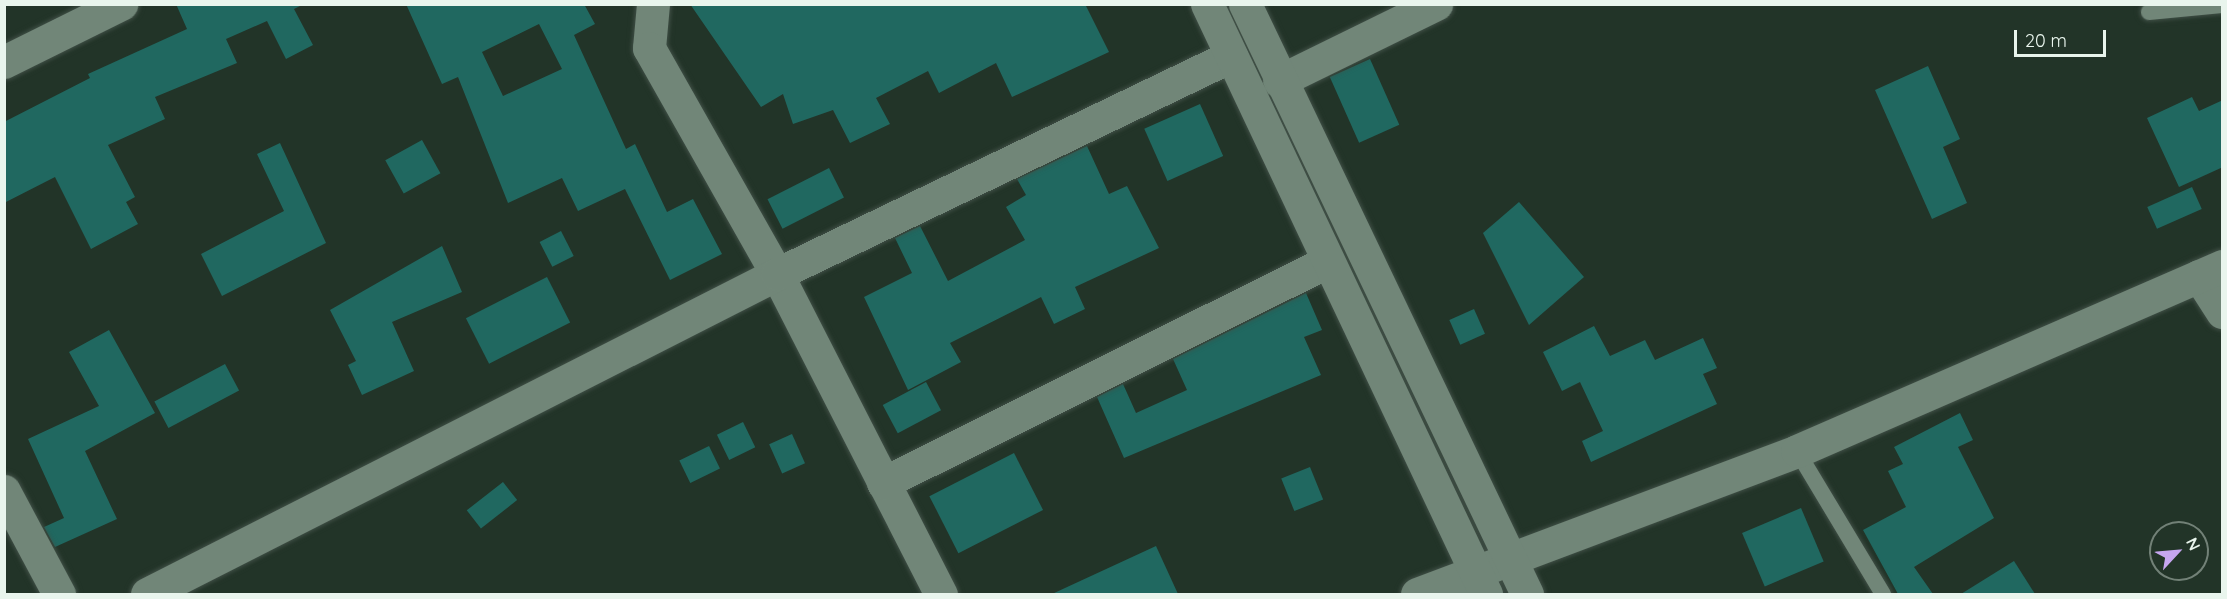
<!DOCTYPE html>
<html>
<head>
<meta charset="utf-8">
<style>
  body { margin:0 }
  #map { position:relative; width:2227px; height:599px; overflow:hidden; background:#223428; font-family:Quicksand,sans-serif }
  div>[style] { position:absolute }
  .building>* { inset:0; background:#206860; transform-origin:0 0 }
  .roads { filter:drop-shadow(0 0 2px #404f46) drop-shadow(0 0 2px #404f46) }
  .lane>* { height:16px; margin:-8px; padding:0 8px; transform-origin:8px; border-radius:8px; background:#718678 }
  .street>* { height:33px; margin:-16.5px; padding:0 16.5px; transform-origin:16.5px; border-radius:16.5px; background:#718678 }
  .secondary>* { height:33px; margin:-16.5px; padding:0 16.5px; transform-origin:16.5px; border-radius:16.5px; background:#718678 }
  span { translate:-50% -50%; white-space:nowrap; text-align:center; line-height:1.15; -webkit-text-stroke:4.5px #223428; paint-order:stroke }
  .frame { position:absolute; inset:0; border:6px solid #e9f5ed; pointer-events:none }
  .north { position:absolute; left:2149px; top:521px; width:60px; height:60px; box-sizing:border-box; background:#223428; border:2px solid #728177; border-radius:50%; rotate:64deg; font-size:16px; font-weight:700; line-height:24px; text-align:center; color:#e9f5ed }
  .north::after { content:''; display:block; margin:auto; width:21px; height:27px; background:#c6a6f0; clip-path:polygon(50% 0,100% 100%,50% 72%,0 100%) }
  .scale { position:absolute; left:2014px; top:30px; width:92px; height:27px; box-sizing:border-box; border:3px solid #e9f5ed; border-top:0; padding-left:8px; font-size:18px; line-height:21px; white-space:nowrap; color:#e9f5ed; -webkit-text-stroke:4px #223428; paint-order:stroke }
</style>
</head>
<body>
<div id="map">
  <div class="building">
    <div style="clip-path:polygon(176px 4px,304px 4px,294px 9px,313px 45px,286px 59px,267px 21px,226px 39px,237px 63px,155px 97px,165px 119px,108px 145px,135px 197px,126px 202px,138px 224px,91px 249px,55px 177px,4px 203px,4px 122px,90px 78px,88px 74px,187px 29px)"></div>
    <div style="clip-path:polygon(evenodd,406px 4px,584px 4px,595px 24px,574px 35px,626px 149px,635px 144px,667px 212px,693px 199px,722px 254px,670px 280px,625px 189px,578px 211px,562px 178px,508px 203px,458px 77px,442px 84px,406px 4px,539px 24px,562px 69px,503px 96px,482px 52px,539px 24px)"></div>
    <div style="clip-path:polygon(690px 4px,1085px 4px,1109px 52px,1012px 97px,996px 63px,939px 93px,928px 71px,876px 98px,890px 124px,850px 143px,833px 110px,793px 124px,783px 94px,761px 107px)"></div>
    <div style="left:1370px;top:59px;width:72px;height:44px;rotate:66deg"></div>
    <div style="clip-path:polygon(1928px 66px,1960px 139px,1943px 147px,1967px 203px,1932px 219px,1875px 90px)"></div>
    <div style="clip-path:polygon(2192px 97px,2199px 111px,2223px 100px,2223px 167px,2179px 187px,2147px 118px)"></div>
    <div style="left:1200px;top:104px;width:57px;height:61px;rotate:66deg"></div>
    <div style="left:422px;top:140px;width:38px;height:42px;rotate:61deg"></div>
    <div style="clip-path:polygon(280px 143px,326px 243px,222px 296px,201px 254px,284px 211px,257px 154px)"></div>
    <div style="clip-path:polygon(1087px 146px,1109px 194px,1127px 186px,1159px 248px,1075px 287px,1085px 309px,1054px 324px,1041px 297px,950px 343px,961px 362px,908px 390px,864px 297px,912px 273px,895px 238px,920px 226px,948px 281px,1025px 240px,1006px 207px,1026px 195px,1017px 179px)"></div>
    <div style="left:829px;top:168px;width:33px;height:69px;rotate:63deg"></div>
    <div style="left:2192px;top:187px;width:24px;height:49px;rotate:66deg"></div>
    <div style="clip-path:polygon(1519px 202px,1584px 277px,1529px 325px,1483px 233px)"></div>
    <div style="left:561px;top:231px;width:28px;height:24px;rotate:63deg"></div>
    <div style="clip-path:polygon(442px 246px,462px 292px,392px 322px,414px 371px,362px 395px,348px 365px,356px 361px,330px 310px)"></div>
    <div style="left:547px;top:277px;width:51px;height:91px;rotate:63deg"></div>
    <div style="clip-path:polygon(1306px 293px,1322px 330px,1304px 337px,1321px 375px,1124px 458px,1097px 397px,1123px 384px,1136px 413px,1187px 390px,1173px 359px)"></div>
    <div style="left:1474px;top:309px;width:27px;height:27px;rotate:66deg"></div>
    <div style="clip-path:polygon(1594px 326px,1610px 356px,1645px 340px,1655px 360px,1703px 338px,1717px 368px,1703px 374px,1717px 404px,1591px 462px,1582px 441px,1603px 431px,1580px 382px,1562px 391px,1543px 352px)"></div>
    <div style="clip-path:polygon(109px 330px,155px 413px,85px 451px,117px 519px,55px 547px,44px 527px,64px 518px,28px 439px,99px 406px,69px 352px)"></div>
    <div style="left:225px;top:364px;width:30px;height:80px;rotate:62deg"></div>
    <div style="left:926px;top:382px;width:32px;height:49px;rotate:62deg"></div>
    <div style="clip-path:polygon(1960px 413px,1973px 440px,1958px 447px,1994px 518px,1914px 567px,1933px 594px,1898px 594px,1863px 530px,1906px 507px,1888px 471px,1903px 464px,1894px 447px)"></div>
    <div style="left:743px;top:422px;width:28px;height:29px;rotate:64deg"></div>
    <div style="left:792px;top:434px;width:32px;height:25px;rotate:66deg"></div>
    <div style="left:709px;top:446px;width:25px;height:33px;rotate:64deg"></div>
    <div style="left:1014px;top:453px;width:64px;height:95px;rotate:63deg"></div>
    <div style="left:1310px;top:467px;width:35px;height:31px;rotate:68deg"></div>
    <div style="left:503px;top:482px;width:23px;height:46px;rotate:52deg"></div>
    <div style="left:1801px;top:508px;width:58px;height:64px;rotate:67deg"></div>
    <div style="clip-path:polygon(1156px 546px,1178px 594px,1052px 594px)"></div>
    <div style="clip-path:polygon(2014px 561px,2035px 594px,1961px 594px)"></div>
  </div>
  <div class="roads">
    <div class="lane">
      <div style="left:2149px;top:12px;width:73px;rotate:-5.5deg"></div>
      <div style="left:1797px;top:451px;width:167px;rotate:59deg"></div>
    </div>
    <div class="street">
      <div style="left:653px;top:4px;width:44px;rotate:95.2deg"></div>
      <div style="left:649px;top:48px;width:260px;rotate:60.5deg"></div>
      <div style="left:777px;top:274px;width:360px;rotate:62.9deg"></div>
      <div style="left:4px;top:62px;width:131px;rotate:-26.4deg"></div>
      <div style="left:1279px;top:81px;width:175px;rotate:-26.1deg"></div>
      <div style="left:2199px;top:276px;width:43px;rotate:57.4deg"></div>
      <div style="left:883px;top:483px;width:497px;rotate:-26.5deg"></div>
      <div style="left:4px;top:491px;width:117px;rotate:61.9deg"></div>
      <div style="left:147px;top:594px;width:707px;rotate:-26.93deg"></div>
      <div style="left:777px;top:274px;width:504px;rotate:-25.65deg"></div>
      <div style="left:1417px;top:594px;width:406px;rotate:-20.6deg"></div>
      <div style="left:1797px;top:451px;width:464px;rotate:-23.5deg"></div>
    </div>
    <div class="secondary">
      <div style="left:1207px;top:4px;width:653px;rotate:64.69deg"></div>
      <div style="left:1245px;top:4px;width:654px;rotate:64.45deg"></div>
    </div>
  </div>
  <div class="frame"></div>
  <div class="north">N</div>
  <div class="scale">20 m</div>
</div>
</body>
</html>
